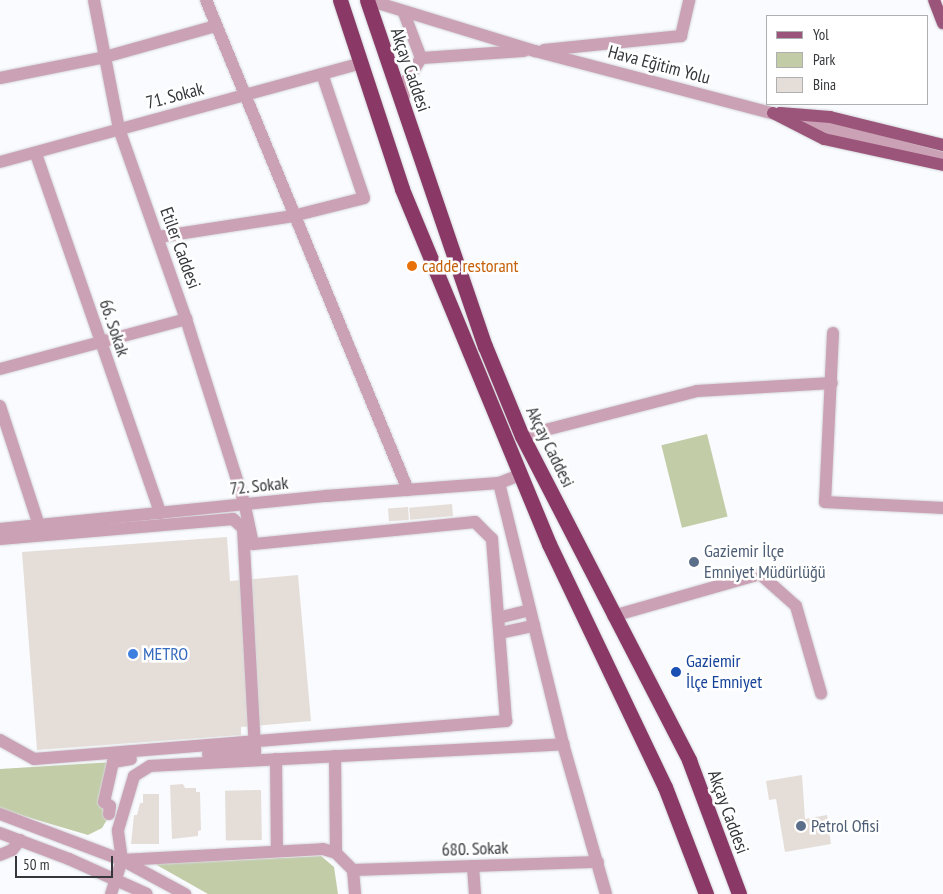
<!DOCTYPE html>
<html>
<head>
<meta charset="utf-8">
<style>
  body { margin:0 }
  #map { position:relative; width:943px; height:894px; overflow:hidden; background:#f9fbfe; font-family:"PT Sans Narrow",sans-serif }
  div>[style] { position:absolute }
  .green>* { inset:0; background:#c2cca7; transform-origin:0 0 }
  .building>* { inset:0; background:#e5ded8; transform-origin:0 0 }
  .roads { filter:drop-shadow(0 0 1px #d6d8db) drop-shadow(0 0 1px #d6d8db) }
  .minor>* { height:12px; margin:-6px; padding:0 6px; transform-origin:6px; border-radius:6px; background:#cba1b5 }
  .major>* { height:12px; margin:-6px; padding:0 6px; transform-origin:6px; border-radius:6px; background:#9c557a }
  .highway>* { height:15px; margin:-7.5px; padding:0 7.5px; transform-origin:7.5px; border-radius:7.5px; background:#8a3966 }
  .dots>* { width:14px; height:14px; translate:-50% -50%; box-sizing:border-box; border:2px solid #fff; border-radius:50% }
  span { translate:-50% -50%; white-space:nowrap; text-align:center; line-height:1.15; -webkit-text-stroke:5px #fff; paint-order:stroke }
  .street-label { font-size:18px; color:#35373a }
  .food-label { font-size:18px; color:#c56008 }
  .left { translate:0 -50%; text-align:left }
  .service-label { font-size:18px; color:#4e5e75 }
  .shop-label { font-size:18px; color:#366cbe }
  .transit-label { font-size:18px; color:#164399 }
  .legend { position:absolute; left:766px; top:15px; width:162px; height:90px; box-sizing:border-box; background:#fff; border:1px solid #aeafb0; margin:0; padding:6px 9px; list-style:none; font-size:15px; color:#35373a }
  .legend li { display:flex; align-items:center; gap:10px; height:25px }
  .legend b { width:25px; border:1px solid #aeafb0 }
  .scale { position:absolute; left:15px; top:856px; width:98px; height:22px; box-sizing:border-box; border:2px solid #35373a; border-top:0; padding-left:6px; font-size:15px; line-height:18px; white-space:nowrap; color:#35373a; -webkit-text-stroke:4px #fff; paint-order:stroke }
</style>
</head>
<body>
<div id="map">
  <div class="green">
    <div style="left:707px;top:434px;width:85px;height:47px;rotate:76deg"></div>
    <div style="clip-path:polygon(113px 762px,108px 818px,102px 828px,88px 835px,0 809px,0 769px)"></div>
    <div style="clip-path:polygon(321px 856px,334px 867px,338px 894px,208px 894px,155px 864px)"></div>
  </div>
  <div class="building">
    <div style="left:452px;top:504px;width:12px;height:43px;rotate:85deg"></div>
    <div style="left:408px;top:507px;width:13px;height:20px;rotate:86deg"></div>
    <div style="clip-path:polygon(227px 537px,230px 581px,298px 575px,311px 721px,241px 727px,241px 735px,37px 750px,22px 552px)"></div>
    <div style="clip-path:polygon(802px 775px,805px 819px,827px 815px,831px 844px,785px 852px,776px 799px,769px 800px,766px 781px)"></div>
    <div style="clip-path:polygon(183px 784px,185px 788px,196px 788px,196px 792px,200px 792px,201px 830px,198px 831px,198px 836px,172px 839px,170px 785px)"></div>
    <div style="left:261px;top:790px;width:50px;height:36px;rotate:89deg"></div>
    <div style="clip-path:polygon(143px 794px,159px 794px,159px 844px,131px 844px,134px 815px,137px 815px,140px 803px,143px 803px)"></div>
  </div>
  <div class="roads">
    <div class="minor">
      <div style="left:206px;top:0;width:530px;rotate:67.6deg"></div>
      <div style="left:368px;top:0;width:175px;rotate:17deg"></div>
      <div style="left:535px;top:51px;width:422px;rotate:14.7deg"></div>
      <div style="left:404px;top:13px;width:48px;rotate:69.3deg"></div>
      <div style="left:544px;top:50px;width:138px;rotate:-5.8deg"></div>
      <div style="left:681px;top:36px;width:37px;rotate:-77deg"></div>
      <div style="left:0;top:78px;width:107px;rotate:-11.3deg"></div>
      <div style="left:105px;top:57px;width:114px;rotate:-15.7deg"></div>
      <div style="left:402px;top:104px;width:26px;rotate:-77deg"></div>
      <div style="left:408px;top:79px;width:25px;rotate:-58deg"></div>
      <div style="left:421px;top:58px;width:103px;rotate:-3.9deg"></div>
      <div style="left:36px;top:154px;width:380px;rotate:70.9deg"></div>
      <div style="left:0;top:162px;width:372px;rotate:-15.3deg"></div>
      <div style="left:158px;top:237px;width:137px;rotate:-8.8deg"></div>
      <div style="left:293px;top:216px;width:73px;rotate:-14.2deg"></div>
      <div style="left:364px;top:198px;width:131px;rotate:-108.7deg"></div>
      <div style="left:833px;top:333px;width:169px;rotate:92.7deg"></div>
      <div style="left:825px;top:502px;width:118px;rotate:2.9deg"></div>
      <div style="left:0;top:369px;width:193px;rotate:-15deg"></div>
      <div style="left:0;top:406px;width:125px;rotate:71.9deg"></div>
      <div style="left:522px;top:436px;width:181px;rotate:-14.4deg"></div>
      <div style="left:697px;top:391px;width:135px;rotate:-3.4deg"></div>
      <div style="left:499px;top:483px;width:269px;rotate:76.2deg"></div>
      <div style="left:563px;top:744px;width:156px;rotate:74deg"></div>
      <div style="left:0;top:529px;width:328px;rotate:-5.8deg"></div>
      <div style="left:326px;top:496px;width:173px;rotate:-4.3deg"></div>
      <div style="left:499px;top:483px;width:22px;rotate:-21deg"></div>
      <div style="left:0;top:539px;width:234px;rotate:-4.9deg"></div>
      <div style="left:233px;top:519px;width:13px;rotate:42deg"></div>
      <div style="left:243px;top:528px;width:224px;rotate:86.9deg"></div>
      <div style="left:255px;top:752px;width:47px;rotate:177.6deg"></div>
      <div style="left:613px;top:616px;width:153px;rotate:-15.9deg"></div>
      <div style="left:760px;top:574px;width:48px;rotate:41.6deg"></div>
      <div style="left:796px;top:606px;width:91px;rotate:74deg"></div>
      <div style="left:498px;top:618px;width:33px;rotate:-14deg"></div>
      <div style="left:500px;top:633px;width:35px;rotate:-12deg"></div>
      <div style="left:0;top:740px;width:39px;rotate:29deg"></div>
      <div style="left:34px;top:759px;width:474px;rotate:-4.6deg"></div>
      <div style="left:506px;top:721px;width:183px;rotate:-94.4deg"></div>
      <div style="left:492px;top:539px;width:24px;rotate:-135deg"></div>
      <div style="left:475px;top:522px;width:223px;rotate:174.3deg"></div>
      <div style="left:253px;top:544px;width:40px;rotate:-102deg"></div>
      <div style="left:245px;top:505px;width:195px;rotate:-107.6deg"></div>
      <div style="left:186px;top:319px;width:201px;rotate:-109.4deg"></div>
      <div style="left:119px;top:129px;width:131px;rotate:-101deg"></div>
      <div style="left:335px;top:756px;width:97px;rotate:89.4deg"></div>
      <div style="left:276px;top:759px;width:92px;rotate:89.4deg"></div>
      <div style="left:0;top:814px;width:130px;rotate:20.7deg"></div>
      <div style="left:122px;top:860px;width:72px;rotate:28.4deg"></div>
      <div style="left:109px;top:814px;width:8px;rotate:-83deg"></div>
      <div style="left:110px;top:806px;width:7px;rotate:-146deg"></div>
      <div style="left:104px;top:802px;width:41px;rotate:-77.3deg"></div>
      <div style="left:113px;top:762px;width:18px;rotate:-9deg"></div>
      <div style="left:0;top:833px;width:74px;rotate:20.6deg"></div>
      <div style="left:69px;top:859px;width:85px;rotate:24.2deg"></div>
      <div style="left:0;top:855px;width:13px;rotate:-23deg"></div>
      <div style="left:12px;top:850px;width:13px;rotate:-51deg"></div>
      <div style="left:122px;top:860px;width:201px;rotate:-3.1deg"></div>
      <div style="left:323px;top:849px;width:14px;rotate:17deg"></div>
      <div style="left:336px;top:853px;width:24px;rotate:45deg"></div>
      <div style="left:353px;top:870px;width:24px;rotate:85deg"></div>
      <div style="left:473px;top:866px;width:28px;rotate:86deg"></div>
      <div style="left:353px;top:870px;width:245px;rotate:-1.9deg"></div>
      <div style="left:111px;top:894px;width:36px;rotate:-72deg"></div>
      <div style="left:122px;top:860px;width:30px;rotate:-98deg"></div>
      <div style="left:118px;top:830px;width:56px;rotate:-73.5deg"></div>
      <div style="left:134px;top:776px;width:19px;rotate:-32deg"></div>
      <div style="left:150px;top:766px;width:414px;rotate:-3deg"></div>
    </div>
    <div class="major">
      <div style="left:934px;top:0;width:25px;rotate:69deg"></div>
      <div style="left:773px;top:113px;width:57px;rotate:27deg"></div>
      <div style="left:824px;top:139px;width:122px;rotate:12.3deg"></div>
      <div style="left:780px;top:113px;width:50px;rotate:4.6deg"></div>
      <div style="left:830px;top:117px;width:116px;rotate:13.9deg"></div>
    </div>
    <div class="highway">
      <div style="left:340px;top:0;width:199px;rotate:71.8deg"></div>
      <div style="left:402px;top:189px;width:384px;rotate:67.5deg"></div>
      <div style="left:549px;top:544px;width:269px;rotate:64.5deg"></div>
      <div style="left:665px;top:787px;width:115px;rotate:69deg"></div>
      <div style="left:367px;top:0;width:366px;rotate:71.2deg"></div>
      <div style="left:485px;top:346px;width:97px;rotate:67.7deg"></div>
      <div style="left:522px;top:436px;width:365px;rotate:62.7deg"></div>
      <div style="left:689px;top:760px;width:143px;rotate:69.5deg"></div>
    </div>
  </div>
  <div class="dots">
    <div style="left:412px;top:266px;background:#e8710a"></div>
    <div style="left:694px;top:562px;background:#5c6f8a"></div>
    <div style="left:133px;top:654px;background:#3f7fe0"></div>
    <div style="left:676px;top:672px;background:#1a4fb4"></div>
    <div style="left:801px;top:826px;background:#5c6f8a"></div>
  </div>
  <div class="street-label">
    <span style="left:659px;top:65px;rotate:15deg">Hava Eğitim Yolu</span>
    <span style="left:410px;top:70px;rotate:71deg">Akçay Caddesi</span>
    <span style="left:175px;top:96px;rotate:-15deg">71. Sokak</span>
    <span style="left:180px;top:248px;rotate:70deg">Etiler Caddesi</span>
    <span style="left:114px;top:328px;rotate:71deg">66. Sokak</span>
    <span style="left:550px;top:447px;rotate:64deg">Akçay Caddesi</span>
    <span style="left:259px;top:486px;rotate:-6deg">72. Sokak</span>
    <span style="left:728px;top:812px;rotate:70deg">Akçay Caddesi</span>
    <span style="left:475px;top:849px;rotate:-2deg">680. Sokak</span>
  </div>
  <div class="food-label">
    <span class="left" style="left:422px;top:266px">cadde restorant</span>
  </div>
  <div class="service-label">
    <span class="left" style="left:704px;top:562px">Gaziemir İlçe<br>Emniyet Müdürlüğü</span>
    <span class="left" style="left:811px;top:826px">Petrol Ofisi</span>
  </div>
  <div class="shop-label">
    <span class="left" style="left:143px;top:654px">METRO</span>
  </div>
  <div class="transit-label">
    <span class="left" style="left:686px;top:672px">Gaziemir<br>İlçe Emniyet</span>
  </div>
  <ul class="legend">
  <li><b style="height:6px;background:#9c557a"></b>Yol</li>
  <li><b style="height:14px;background:#c2cca7"></b>Park</li>
  <li><b style="height:14px;background:#e5ded8"></b>Bina</li>
  </ul>
  <div class="scale">50 m</div>
</div>
</body>
</html>
